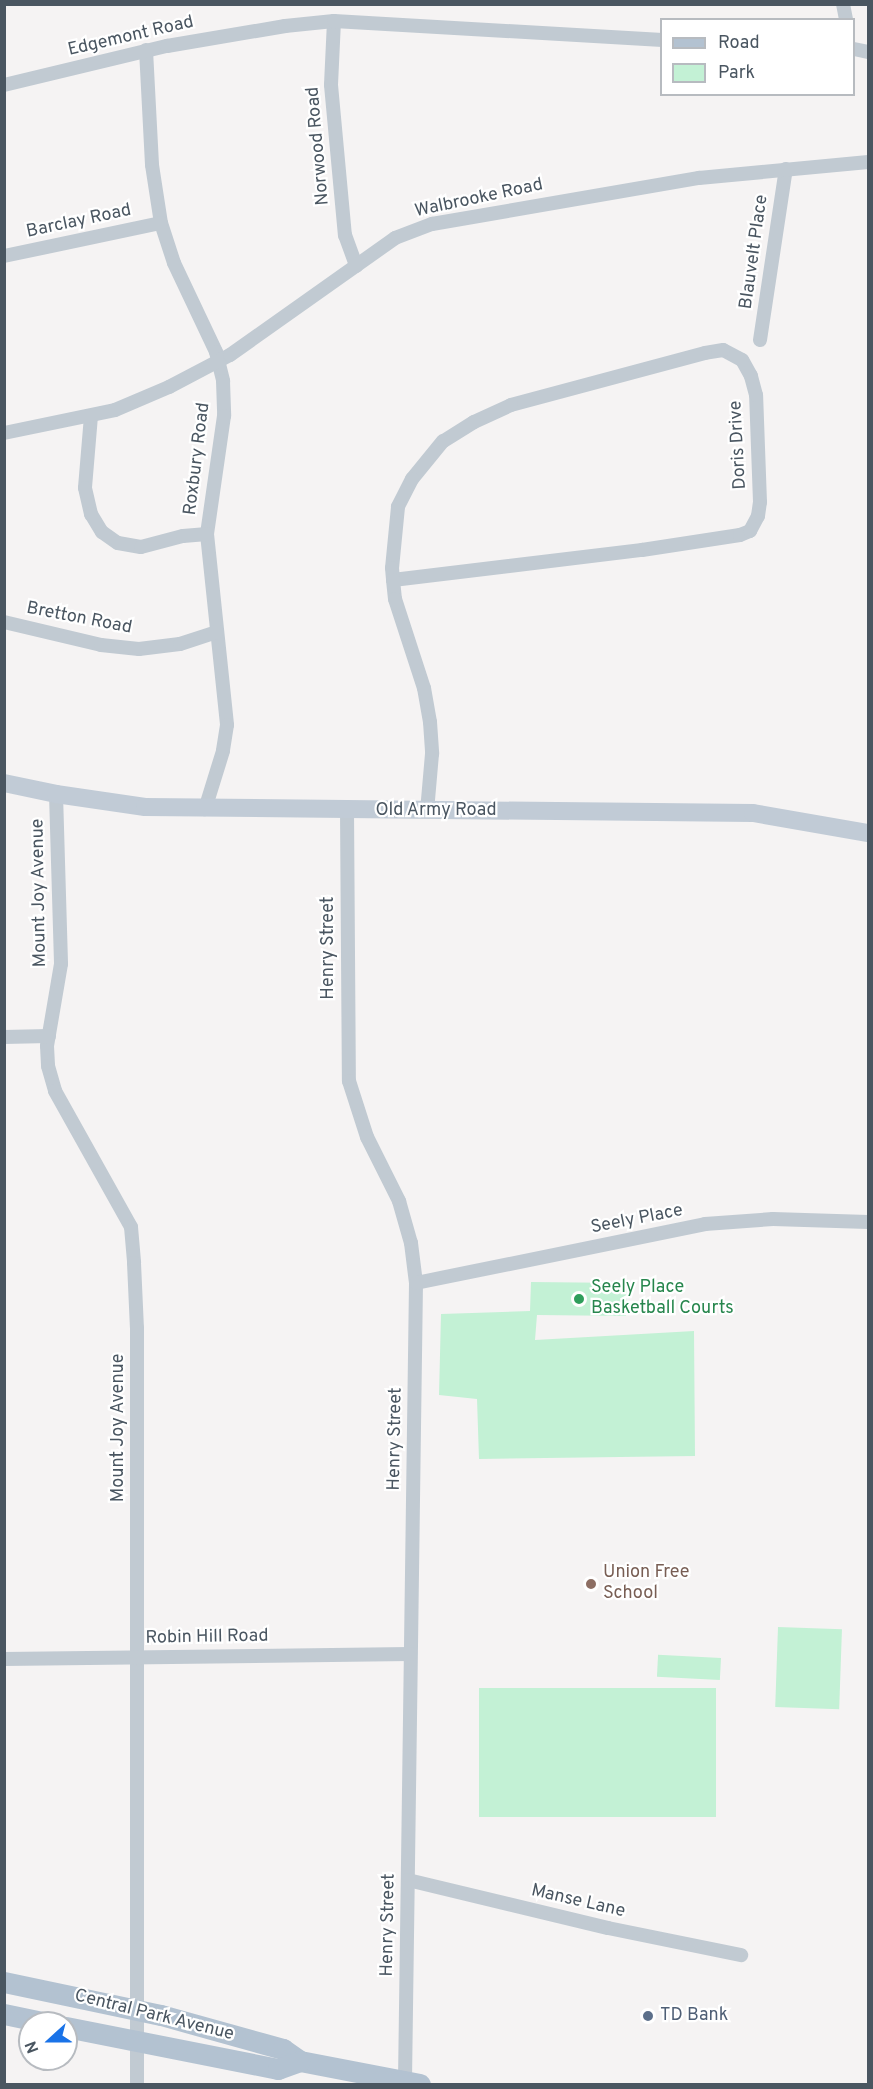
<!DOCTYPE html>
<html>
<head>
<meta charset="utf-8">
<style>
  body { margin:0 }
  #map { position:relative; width:873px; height:2089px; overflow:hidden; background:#f5f3f3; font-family:Overpass,sans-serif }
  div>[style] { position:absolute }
  .green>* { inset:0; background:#c3f1d5; transform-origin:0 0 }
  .street>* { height:14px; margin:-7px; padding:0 7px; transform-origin:7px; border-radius:7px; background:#c1cad2 }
  .secondary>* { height:18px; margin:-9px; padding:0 9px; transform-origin:9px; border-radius:9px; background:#c1cbd6 }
  .primary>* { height:21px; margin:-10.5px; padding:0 10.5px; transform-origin:10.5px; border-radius:10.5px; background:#b3c2d1 }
  .dots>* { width:16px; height:16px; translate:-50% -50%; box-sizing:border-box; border:3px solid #fff; border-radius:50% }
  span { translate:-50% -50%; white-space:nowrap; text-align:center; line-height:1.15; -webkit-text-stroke:4.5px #fff; paint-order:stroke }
  .street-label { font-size:18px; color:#4a5661 }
  .leisure-label { font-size:18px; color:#27864d }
  .left { translate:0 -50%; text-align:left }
  .education-label { font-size:18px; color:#785e54 }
  .service-label { font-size:18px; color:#4e5e75 }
  .frame { position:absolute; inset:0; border:6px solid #4a5661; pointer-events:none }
  .legend { position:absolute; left:660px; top:18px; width:195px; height:78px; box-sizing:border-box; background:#fff; border:2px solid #b7bbc0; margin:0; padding:8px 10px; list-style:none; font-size:18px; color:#4a5661 }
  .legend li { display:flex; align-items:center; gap:12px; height:30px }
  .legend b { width:30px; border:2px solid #b7bbc0 }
  .north { position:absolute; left:18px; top:2011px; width:60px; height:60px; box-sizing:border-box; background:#fff; border:2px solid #b7bbc0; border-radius:50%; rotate:249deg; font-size:16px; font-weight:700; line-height:24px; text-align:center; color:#4a5661 }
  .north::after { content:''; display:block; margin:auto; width:21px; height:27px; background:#1a73e8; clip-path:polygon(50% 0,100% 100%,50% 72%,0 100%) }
</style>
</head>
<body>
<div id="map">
  <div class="green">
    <div style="clip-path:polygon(531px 1282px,627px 1283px,626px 1316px,537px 1315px,535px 1340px,694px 1331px,695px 1456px,479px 1459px,477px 1399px,439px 1395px,441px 1314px,530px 1311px)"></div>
    <div style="left:778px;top:1627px;width:64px;height:80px;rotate:2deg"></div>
    <div style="left:721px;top:1658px;width:22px;height:63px;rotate:93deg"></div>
    <div style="left:716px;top:1688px;width:129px;height:237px;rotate:90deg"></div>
  </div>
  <div class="street">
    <div style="left:843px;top:4px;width:16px;rotate:79deg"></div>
    <div style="left:334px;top:21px;width:64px;rotate:92.7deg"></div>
    <div style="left:331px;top:85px;width:151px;rotate:84.7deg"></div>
    <div style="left:345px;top:235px;width:33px;rotate:70deg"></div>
    <div style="left:854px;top:49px;width:14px;rotate:12deg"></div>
    <div style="left:146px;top:50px;width:115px;rotate:87deg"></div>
    <div style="left:152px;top:165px;width:59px;rotate:81.2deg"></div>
    <div style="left:161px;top:223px;width:42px;rotate:72deg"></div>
    <div style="left:174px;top:263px;width:98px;rotate:64.7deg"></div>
    <div style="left:216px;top:352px;width:30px;rotate:76deg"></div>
    <div style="left:223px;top:381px;width:35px;rotate:88deg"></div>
    <div style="left:224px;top:416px;width:119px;rotate:98.2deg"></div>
    <div style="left:207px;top:534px;width:192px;rotate:84deg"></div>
    <div style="left:227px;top:725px;width:26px;rotate:99deg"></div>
    <div style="left:223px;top:751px;width:61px;rotate:107.2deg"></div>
    <div style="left:4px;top:85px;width:168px;rotate:-13.5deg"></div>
    <div style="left:167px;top:46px;width:120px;rotate:-9.6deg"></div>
    <div style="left:285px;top:26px;width:49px;rotate:-5.8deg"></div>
    <div style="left:334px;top:21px;width:329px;rotate:3.3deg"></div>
    <div style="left:4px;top:256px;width:160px;rotate:-11.9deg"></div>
    <div style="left:760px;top:340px;width:173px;rotate:-81.4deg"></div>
    <div style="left:91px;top:416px;width:72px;rotate:94.8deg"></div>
    <div style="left:85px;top:488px;width:27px;rotate:77deg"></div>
    <div style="left:91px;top:514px;width:21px;rotate:59deg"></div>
    <div style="left:102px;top:532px;width:19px;rotate:35deg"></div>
    <div style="left:118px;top:543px;width:23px;rotate:10deg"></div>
    <div style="left:141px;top:547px;width:43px;rotate:-14.7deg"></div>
    <div style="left:183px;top:536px;width:24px;rotate:-5deg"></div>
    <div style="left:4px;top:433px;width:113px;rotate:-11.7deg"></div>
    <div style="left:115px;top:410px;width:59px;rotate:-23.1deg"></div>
    <div style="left:169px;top:387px;width:69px;rotate:-27.7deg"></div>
    <div style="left:230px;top:355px;width:202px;rotate:-35.3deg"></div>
    <div style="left:395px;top:238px;width:40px;rotate:-21deg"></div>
    <div style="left:432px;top:224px;width:271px;rotate:-9.8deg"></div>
    <div style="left:699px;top:178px;width:170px;rotate:-5.4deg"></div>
    <div style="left:393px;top:580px;width:251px;rotate:-6.9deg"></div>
    <div style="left:642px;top:550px;width:99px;rotate:-8.7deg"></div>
    <div style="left:740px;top:535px;width:11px;rotate:-22deg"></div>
    <div style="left:750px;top:531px;width:17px;rotate:-62deg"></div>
    <div style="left:758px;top:516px;width:14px;rotate:-82deg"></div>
    <div style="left:760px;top:502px;width:107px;rotate:-92.1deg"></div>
    <div style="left:756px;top:395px;width:20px;rotate:-105deg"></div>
    <div style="left:751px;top:376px;width:18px;rotate:-119deg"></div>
    <div style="left:742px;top:360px;width:21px;rotate:-152deg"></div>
    <div style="left:723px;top:350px;width:18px;rotate:171deg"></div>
    <div style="left:705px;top:353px;width:201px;rotate:165deg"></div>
    <div style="left:511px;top:405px;width:41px;rotate:155.3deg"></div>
    <div style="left:474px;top:422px;width:36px;rotate:148deg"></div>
    <div style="left:443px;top:441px;width:49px;rotate:129.2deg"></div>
    <div style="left:412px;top:479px;width:31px;rotate:117deg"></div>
    <div style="left:398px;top:507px;width:61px;rotate:95.6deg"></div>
    <div style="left:392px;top:568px;width:12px;rotate:85deg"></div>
    <div style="left:393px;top:580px;width:19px;rotate:84deg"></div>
    <div style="left:395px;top:599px;width:94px;rotate:72deg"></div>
    <div style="left:424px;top:688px;width:35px;rotate:80deg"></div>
    <div style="left:430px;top:722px;width:32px;rotate:86deg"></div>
    <div style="left:432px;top:754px;width:57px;rotate:95deg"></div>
    <div style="left:4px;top:622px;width:100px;rotate:13.3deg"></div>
    <div style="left:101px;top:645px;width:38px;rotate:6deg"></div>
    <div style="left:139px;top:649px;width:41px;rotate:-7deg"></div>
    <div style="left:180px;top:644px;width:39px;rotate:-18deg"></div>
    <div style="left:56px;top:794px;width:170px;rotate:88.3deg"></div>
    <div style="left:61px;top:964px;width:83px;rotate:99.7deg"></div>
    <div style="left:47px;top:1046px;width:20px;rotate:87deg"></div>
    <div style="left:48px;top:1066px;width:26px;rotate:74deg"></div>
    <div style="left:55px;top:1091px;width:156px;rotate:60.8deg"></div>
    <div style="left:131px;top:1227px;width:36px;rotate:85deg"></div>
    <div style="left:134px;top:1263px;width:65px;rotate:87.4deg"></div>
    <div style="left:137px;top:1328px;width:756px;rotate:90deg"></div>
    <div style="left:347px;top:810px;width:271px;rotate:89.6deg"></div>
    <div style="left:349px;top:1081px;width:59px;rotate:72.2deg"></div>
    <div style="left:367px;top:1137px;width:72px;rotate:63.4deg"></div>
    <div style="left:399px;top:1201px;width:44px;rotate:74.1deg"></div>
    <div style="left:411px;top:1243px;width:40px;rotate:82.9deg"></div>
    <div style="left:416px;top:1283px;width:798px;rotate:90.79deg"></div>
    <div style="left:4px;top:1037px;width:45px;rotate:-1.3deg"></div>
    <div style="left:416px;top:1283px;width:295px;rotate:-11.5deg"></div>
    <div style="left:705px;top:1224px;width:68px;rotate:-4.2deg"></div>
    <div style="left:773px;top:1219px;width:95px;rotate:1.8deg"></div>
    <div style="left:4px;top:1659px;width:406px;rotate:-0.7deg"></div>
    <div style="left:408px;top:1880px;width:206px;rotate:13.5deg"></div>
    <div style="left:608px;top:1928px;width:136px;rotate:11.5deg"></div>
  </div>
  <div class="secondary">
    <div style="left:4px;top:783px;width:53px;rotate:11.9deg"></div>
    <div style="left:56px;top:794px;width:90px;rotate:8.3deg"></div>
    <div style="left:145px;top:807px;width:608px;rotate:0.57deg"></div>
    <div style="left:753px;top:813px;width:117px;rotate:9.9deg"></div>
  </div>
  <div class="primary">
    <div style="left:4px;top:1982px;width:160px;rotate:11.9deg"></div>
    <div style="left:161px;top:2015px;width:127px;rotate:15.6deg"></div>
    <div style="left:283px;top:2049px;width:21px;rotate:35deg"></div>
    <div style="left:300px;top:2061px;width:122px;rotate:10.9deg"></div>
    <div style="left:4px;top:2014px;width:44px;rotate:11.8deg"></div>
    <div style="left:66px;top:2027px;width:216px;rotate:11.2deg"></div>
    <div style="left:278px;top:2069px;width:23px;rotate:-20deg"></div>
  </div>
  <div class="dots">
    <div style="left:579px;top:1299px;background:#2e9e5b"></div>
    <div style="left:591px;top:1584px;background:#8d6e63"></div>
    <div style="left:648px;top:2016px;background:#5c6f8a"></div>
  </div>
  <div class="street-label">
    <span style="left:131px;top:37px;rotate:-13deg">Edgemont Road</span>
    <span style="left:319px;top:146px;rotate:-95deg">Norwood Road</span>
    <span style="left:479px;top:199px;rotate:-12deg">Walbrooke Road</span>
    <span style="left:79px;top:222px;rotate:-12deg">Barclay Road</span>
    <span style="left:755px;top:252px;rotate:-82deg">Blauvelt Place</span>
    <span style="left:739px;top:445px;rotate:-93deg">Doris Drive</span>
    <span style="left:198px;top:459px;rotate:-83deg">Roxbury Road</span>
    <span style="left:79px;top:619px;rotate:11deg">Bretton Road</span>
    <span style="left:436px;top:811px">Old Army Road</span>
    <span style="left:40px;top:893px;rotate:-91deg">Mount Joy Avenue</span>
    <span style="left:329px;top:948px;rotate:-90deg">Henry Street</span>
    <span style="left:637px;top:1220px;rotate:-11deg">Seely Place</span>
    <span style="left:119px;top:1428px;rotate:-90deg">Mount Joy Avenue</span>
    <span style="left:396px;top:1439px;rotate:-89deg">Henry Street</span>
    <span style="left:207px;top:1638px;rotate:-1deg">Robin Hill Road</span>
    <span style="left:578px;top:1902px;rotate:13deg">Manse Lane</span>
    <span style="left:389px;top:1925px;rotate:-89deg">Henry Street</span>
    <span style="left:154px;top:2016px;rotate:14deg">Central Park Avenue</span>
  </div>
  <div class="leisure-label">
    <span class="left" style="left:591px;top:1299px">Seely Place<br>Basketball Courts</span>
  </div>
  <div class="education-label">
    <span class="left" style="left:603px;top:1584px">Union Free<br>School</span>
  </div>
  <div class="service-label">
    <span class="left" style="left:660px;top:2016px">TD Bank</span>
  </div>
  <div class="frame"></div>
  <ul class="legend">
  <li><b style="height:8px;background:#b3c2d1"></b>Road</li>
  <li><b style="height:16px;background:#c3f1d5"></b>Park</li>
  </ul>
  <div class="north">N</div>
</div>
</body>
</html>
